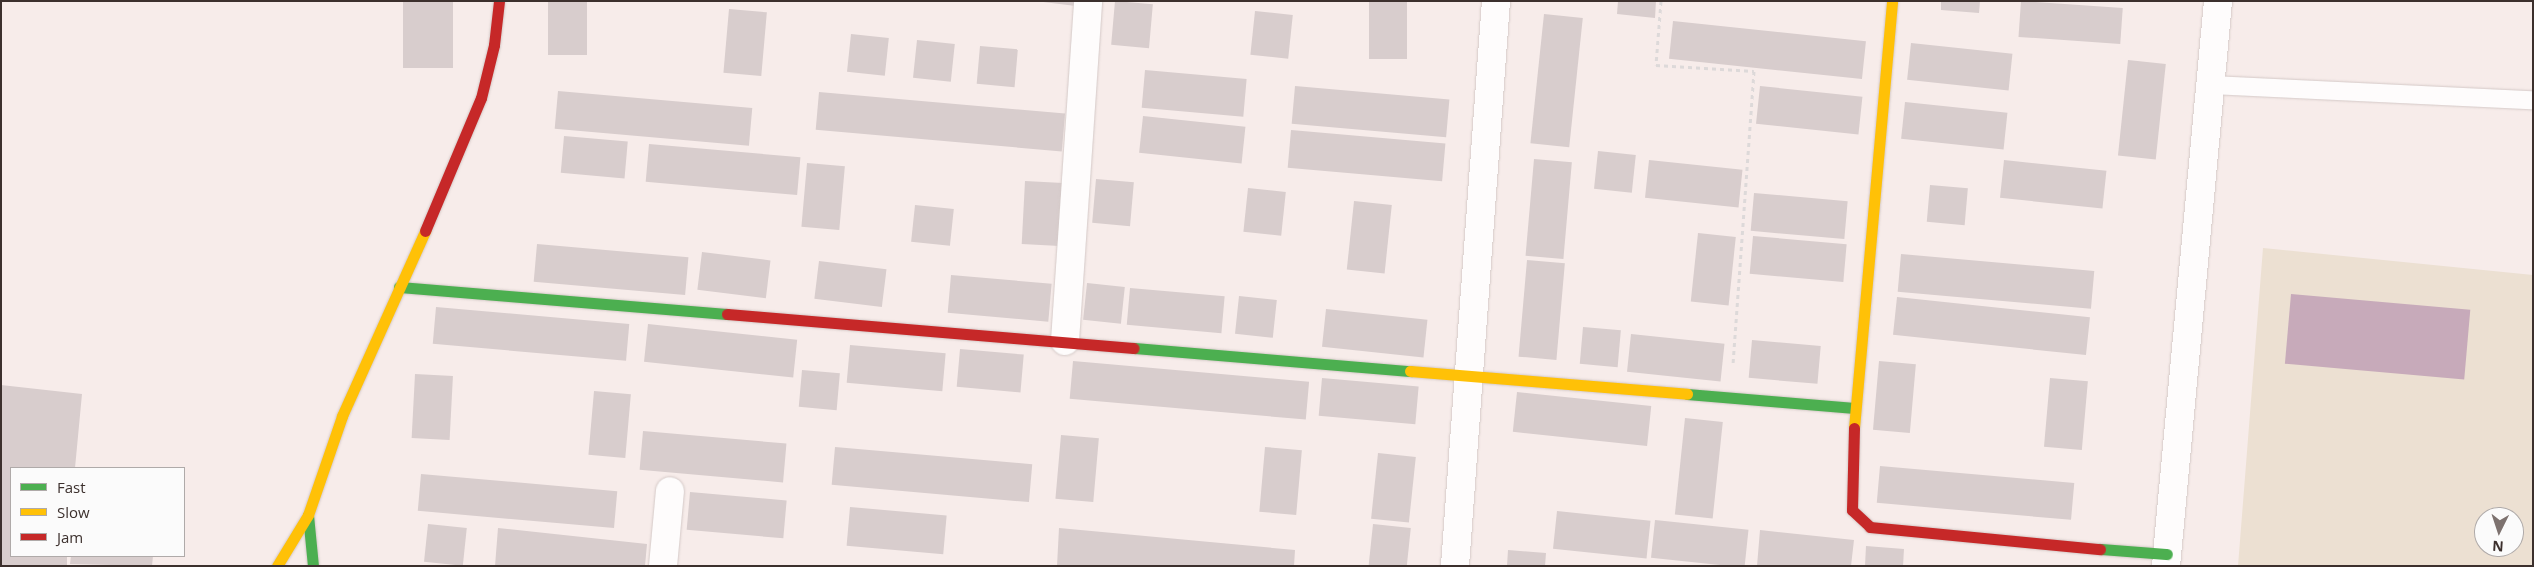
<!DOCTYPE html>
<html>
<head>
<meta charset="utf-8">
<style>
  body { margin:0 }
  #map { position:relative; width:2534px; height:567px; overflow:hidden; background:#f7ecea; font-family:"Open Sans",sans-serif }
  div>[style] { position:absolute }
  .green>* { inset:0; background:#ece0d2 }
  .water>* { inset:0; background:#c7aaba; transform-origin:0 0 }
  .building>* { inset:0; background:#d8cdcd; transform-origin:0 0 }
  .path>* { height:3px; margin-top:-1.5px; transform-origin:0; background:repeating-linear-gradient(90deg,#ddd9d9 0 4px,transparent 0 8px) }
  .roads { filter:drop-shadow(0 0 1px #d4c9c7) drop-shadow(0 0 1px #d4c9c7) }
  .lane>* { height:18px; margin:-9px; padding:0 9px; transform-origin:9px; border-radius:9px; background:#fefcfc }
  .street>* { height:28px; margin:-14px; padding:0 14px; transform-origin:14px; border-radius:14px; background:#fefcfc }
  .fast>* { height:11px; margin:-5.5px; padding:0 5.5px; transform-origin:5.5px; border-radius:5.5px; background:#4caf50 }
  .slow>* { height:11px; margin:-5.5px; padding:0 5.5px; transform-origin:5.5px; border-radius:5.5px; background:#ffc107 }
  .jam>* { height:11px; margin:-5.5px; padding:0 5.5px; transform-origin:5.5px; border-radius:5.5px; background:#c62828 }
  span { translate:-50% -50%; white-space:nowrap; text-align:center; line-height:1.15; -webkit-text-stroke:4px #fbfbfb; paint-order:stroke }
  .frame { position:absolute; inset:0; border:2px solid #3c302d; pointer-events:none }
  .legend { position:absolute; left:10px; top:467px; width:175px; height:90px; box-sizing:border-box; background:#fbfbfb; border:1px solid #afaaa9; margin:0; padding:6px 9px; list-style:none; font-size:15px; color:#3c302d }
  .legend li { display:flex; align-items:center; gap:10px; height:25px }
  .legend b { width:25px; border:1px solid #afaaa9 }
  .north { position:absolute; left:2474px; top:507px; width:50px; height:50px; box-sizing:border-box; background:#fbfbfb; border:1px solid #afaaa9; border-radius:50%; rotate:184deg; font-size:14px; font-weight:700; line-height:20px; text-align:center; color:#3c302d }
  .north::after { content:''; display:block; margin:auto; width:18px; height:22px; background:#7d726f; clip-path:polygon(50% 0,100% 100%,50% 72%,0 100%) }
</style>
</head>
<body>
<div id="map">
  <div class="green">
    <div style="clip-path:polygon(evenodd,2263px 248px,2533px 275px,2533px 566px,2238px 566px,2263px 248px,2484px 517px,2514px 517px,2514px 547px,2484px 547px,2484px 517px)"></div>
  </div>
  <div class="water">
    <div style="left:2291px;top:294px;width:180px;height:70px;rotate:5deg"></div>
  </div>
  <div class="building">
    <div style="left:403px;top:1px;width:50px;height:67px"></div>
    <div style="left:548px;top:1px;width:39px;height:54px"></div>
    <div style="clip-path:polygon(1035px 1px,1077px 1px,1076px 6px)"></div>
    <div style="left:1115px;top:1px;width:38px;height:44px;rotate:5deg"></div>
    <div style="left:1369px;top:1px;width:38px;height:58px"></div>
    <div style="clip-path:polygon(1618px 1px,1656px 1px,1655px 18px,1617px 14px)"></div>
    <div style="clip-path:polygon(1941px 1px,1980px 1px,1979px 13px,1941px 10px)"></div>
    <div style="left:2021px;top:1px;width:102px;height:36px;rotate:4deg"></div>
    <div style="left:729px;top:9px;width:38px;height:64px;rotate:5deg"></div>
    <div style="left:1255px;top:11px;width:38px;height:44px;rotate:6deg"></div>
    <div style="left:1544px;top:14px;width:39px;height:130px;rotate:6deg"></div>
    <div style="left:1673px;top:21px;width:194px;height:38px;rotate:6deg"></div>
    <div style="left:851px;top:34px;width:38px;height:38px;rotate:6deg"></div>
    <div style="left:917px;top:40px;width:38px;height:38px;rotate:6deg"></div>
    <div style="left:1911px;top:43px;width:102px;height:37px;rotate:6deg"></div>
    <div style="left:980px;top:46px;width:38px;height:38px;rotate:5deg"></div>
    <div style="left:2128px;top:60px;width:38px;height:96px;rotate:6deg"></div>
    <div style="left:1145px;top:70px;width:102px;height:38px;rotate:5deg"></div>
    <div style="left:1295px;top:86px;width:155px;height:38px;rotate:5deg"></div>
    <div style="left:1760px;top:86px;width:103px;height:38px;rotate:6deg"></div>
    <div style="left:558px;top:91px;width:195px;height:38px;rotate:5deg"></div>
    <div style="left:819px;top:92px;width:247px;height:38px;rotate:5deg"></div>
    <div style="left:1905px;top:102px;width:103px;height:37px;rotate:6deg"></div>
    <div style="left:1143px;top:116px;width:103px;height:37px;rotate:6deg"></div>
    <div style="left:1291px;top:130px;width:155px;height:38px;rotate:5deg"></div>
    <div style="left:564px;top:136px;width:64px;height:37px;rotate:5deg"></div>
    <div style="left:649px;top:144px;width:152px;height:38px;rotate:5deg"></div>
    <div style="left:1598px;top:151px;width:38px;height:38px;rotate:6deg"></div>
    <div style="left:1534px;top:159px;width:38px;height:97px;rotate:5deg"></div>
    <div style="left:1649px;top:160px;width:94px;height:38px;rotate:6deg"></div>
    <div style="left:2004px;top:160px;width:103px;height:38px;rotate:6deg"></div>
    <div style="left:807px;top:163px;width:38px;height:64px;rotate:5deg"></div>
    <div style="left:1096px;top:179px;width:38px;height:44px;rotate:5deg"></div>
    <div style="left:1025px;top:181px;width:38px;height:63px;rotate:3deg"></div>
    <div style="left:1930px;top:185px;width:38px;height:37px;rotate:5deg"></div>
    <div style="left:1248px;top:188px;width:38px;height:44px;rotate:6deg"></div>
    <div style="left:1754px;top:193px;width:94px;height:38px;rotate:5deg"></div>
    <div style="left:1354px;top:201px;width:38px;height:69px;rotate:6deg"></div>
    <div style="left:915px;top:205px;width:39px;height:37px;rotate:6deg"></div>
    <div style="left:1698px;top:233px;width:38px;height:69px;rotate:6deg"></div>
    <div style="left:1753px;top:236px;width:94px;height:38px;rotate:5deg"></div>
    <div style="left:537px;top:244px;width:152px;height:38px;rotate:5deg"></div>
    <div style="left:702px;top:252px;width:69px;height:38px;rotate:7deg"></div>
    <div style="left:1901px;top:254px;width:194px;height:38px;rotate:5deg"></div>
    <div style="left:1527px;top:260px;width:38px;height:97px;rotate:5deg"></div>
    <div style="left:819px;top:261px;width:68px;height:38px;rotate:7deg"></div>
    <div style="left:951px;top:275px;width:101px;height:38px;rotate:5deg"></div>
    <div style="left:1087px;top:283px;width:38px;height:37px;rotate:6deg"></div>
    <div style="left:1130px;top:288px;width:95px;height:37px;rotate:5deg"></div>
    <div style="left:1239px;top:296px;width:38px;height:38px;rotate:6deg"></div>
    <div style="left:1897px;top:297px;width:194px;height:38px;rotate:6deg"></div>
    <div style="left:436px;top:307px;width:194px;height:37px;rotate:5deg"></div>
    <div style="left:1326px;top:309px;width:102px;height:38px;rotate:6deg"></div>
    <div style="left:648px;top:324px;width:150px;height:38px;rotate:6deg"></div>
    <div style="left:1583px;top:327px;width:38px;height:37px;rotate:5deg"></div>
    <div style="left:1631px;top:334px;width:94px;height:38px;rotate:6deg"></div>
    <div style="left:1752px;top:340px;width:69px;height:38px;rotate:5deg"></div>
    <div style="left:850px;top:345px;width:96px;height:38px;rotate:5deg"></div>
    <div style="left:960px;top:349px;width:64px;height:38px;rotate:5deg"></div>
    <div style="left:1073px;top:361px;width:237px;height:38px;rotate:5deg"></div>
    <div style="left:1879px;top:361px;width:37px;height:69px;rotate:5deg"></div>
    <div style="left:802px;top:370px;width:38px;height:37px;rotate:5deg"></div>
    <div style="left:415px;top:374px;width:38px;height:64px;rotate:3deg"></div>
    <div style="left:1322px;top:378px;width:97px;height:38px;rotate:5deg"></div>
    <div style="left:2050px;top:378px;width:38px;height:69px;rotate:5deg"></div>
    <div style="clip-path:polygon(1px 385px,82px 394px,75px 468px,11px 468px,11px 556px,67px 556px,67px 566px,1px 566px)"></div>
    <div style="left:594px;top:391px;width:37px;height:64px;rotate:5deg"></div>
    <div style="left:1517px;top:392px;width:135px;height:40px;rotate:6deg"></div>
    <div style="left:1685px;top:418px;width:38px;height:97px;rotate:6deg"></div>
    <div style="left:643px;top:431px;width:144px;height:39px;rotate:5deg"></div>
    <div style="left:1061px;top:435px;width:38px;height:64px;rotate:5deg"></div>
    <div style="left:835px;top:447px;width:198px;height:38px;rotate:5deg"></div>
    <div style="left:1265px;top:447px;width:37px;height:65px;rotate:5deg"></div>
    <div style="left:1378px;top:453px;width:38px;height:66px;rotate:6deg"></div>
    <div style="left:1880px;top:466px;width:195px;height:37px;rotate:5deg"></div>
    <div style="left:421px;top:474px;width:197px;height:37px;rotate:5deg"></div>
    <div style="left:690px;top:492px;width:97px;height:38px;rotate:5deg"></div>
    <div style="left:850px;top:507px;width:97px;height:39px;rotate:5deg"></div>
    <div style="left:1557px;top:511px;width:94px;height:38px;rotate:6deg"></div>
    <div style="left:1655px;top:520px;width:94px;height:38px;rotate:6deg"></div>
    <div style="left:428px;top:524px;width:39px;height:38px;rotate:6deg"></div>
    <div style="left:1373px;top:524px;width:38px;height:42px;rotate:6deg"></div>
    <div style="clip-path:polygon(498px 528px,647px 544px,645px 566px,495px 566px)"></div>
    <div style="clip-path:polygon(1059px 528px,1295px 550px,1294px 566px,1057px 566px)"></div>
    <div style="clip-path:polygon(1760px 530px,1854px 540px,1851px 566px,1757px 566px)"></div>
    <div style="clip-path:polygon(1866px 546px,1904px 549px,1903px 566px,1865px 566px)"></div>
    <div style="clip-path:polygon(1508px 550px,1546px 553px,1545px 566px,1507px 566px)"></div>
    <div style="clip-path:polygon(71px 556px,153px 556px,152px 566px,70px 564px)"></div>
  </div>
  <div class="path">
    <div style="left:1661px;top:1px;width:64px;rotate:94.5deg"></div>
    <div style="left:1656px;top:65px;width:98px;rotate:3.5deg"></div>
    <div style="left:1754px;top:71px;width:295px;rotate:94.1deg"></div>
  </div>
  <div class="roads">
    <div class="lane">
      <div style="left:2210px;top:85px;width:323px;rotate:2.7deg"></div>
    </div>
    <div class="street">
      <div style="left:1065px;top:341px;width:341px;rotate:-86.1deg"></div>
      <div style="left:663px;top:566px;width:75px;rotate:-84.7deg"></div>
      <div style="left:1455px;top:566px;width:566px;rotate:-85.85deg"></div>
      <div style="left:2166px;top:566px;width:567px;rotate:-84.74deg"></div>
    </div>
    <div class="fast">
      <div style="left:399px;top:287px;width:329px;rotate:4.7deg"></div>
      <div style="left:1134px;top:348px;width:277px;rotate:4.8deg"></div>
      <div style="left:1687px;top:394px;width:168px;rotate:4.8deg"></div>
      <div style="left:308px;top:515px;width:51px;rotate:84.4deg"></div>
      <div style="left:2100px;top:549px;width:67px;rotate:4.3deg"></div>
    </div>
    <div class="slow">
      <div style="left:1410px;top:371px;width:278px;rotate:4.7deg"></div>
      <div style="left:1854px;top:428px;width:429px;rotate:-84.9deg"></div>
      <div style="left:277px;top:566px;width:60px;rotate:-58.7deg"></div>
      <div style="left:308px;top:515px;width:105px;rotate:-71deg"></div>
      <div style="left:342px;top:416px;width:203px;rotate:-65.8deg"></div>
    </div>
    <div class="jam">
      <div style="left:425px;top:231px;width:144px;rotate:-67.2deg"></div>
      <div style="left:481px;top:98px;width:55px;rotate:-76.2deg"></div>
      <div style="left:494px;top:45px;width:44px;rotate:-83.5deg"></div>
      <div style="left:727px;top:314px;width:408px;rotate:4.8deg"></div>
      <div style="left:1854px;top:428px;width:82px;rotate:91.4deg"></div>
      <div style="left:1852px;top:510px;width:25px;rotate:43deg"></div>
      <div style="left:1870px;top:527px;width:231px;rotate:5.5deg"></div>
    </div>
  </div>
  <div class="frame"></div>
  <ul class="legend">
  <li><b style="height:6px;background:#4caf50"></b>Fast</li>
  <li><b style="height:6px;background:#ffc107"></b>Slow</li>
  <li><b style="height:6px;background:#c62828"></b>Jam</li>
  </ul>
  <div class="north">N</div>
</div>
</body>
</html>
